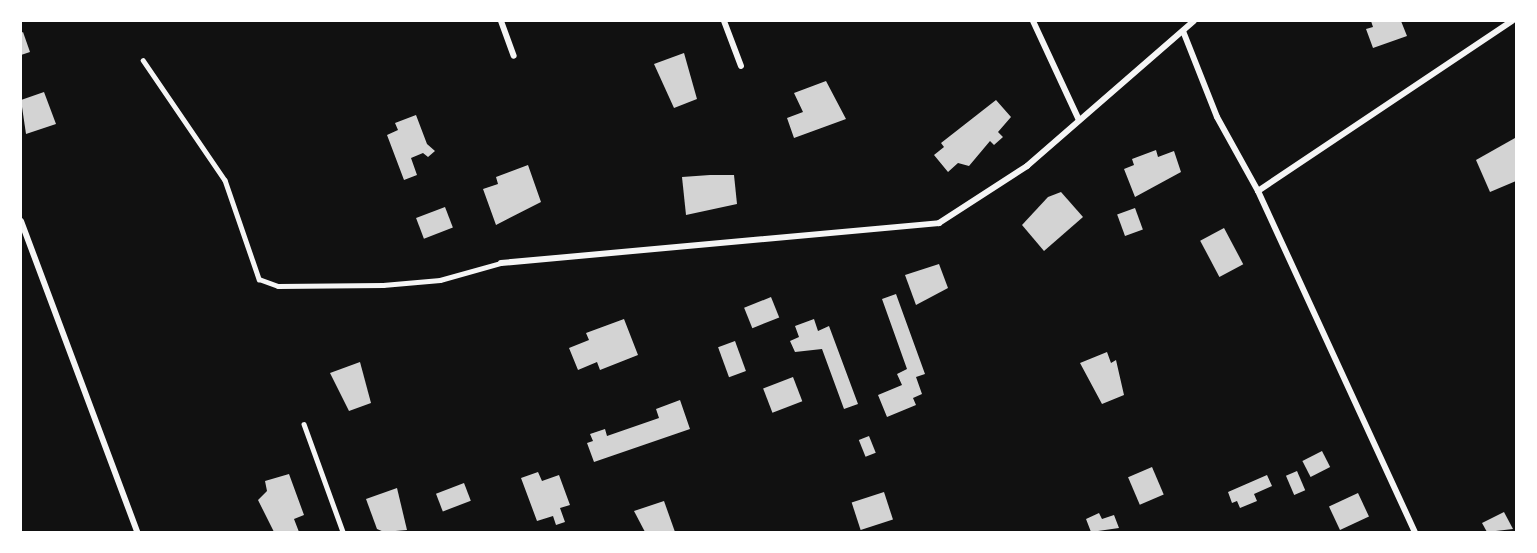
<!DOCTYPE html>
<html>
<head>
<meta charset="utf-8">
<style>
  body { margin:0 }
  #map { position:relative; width:1537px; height:553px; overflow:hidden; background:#111; font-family:Raleway,sans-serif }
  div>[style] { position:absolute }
  .building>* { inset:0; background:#d3d3d3; transform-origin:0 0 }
  .service>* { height:4.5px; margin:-2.25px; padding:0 2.25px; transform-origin:2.25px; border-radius:2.25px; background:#f5f5f5 }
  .minor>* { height:6px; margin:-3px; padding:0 3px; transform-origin:3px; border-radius:3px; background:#f5f5f5 }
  span { translate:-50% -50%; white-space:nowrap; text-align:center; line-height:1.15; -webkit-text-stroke:4.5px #fff; paint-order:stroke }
  .frame { position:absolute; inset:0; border:22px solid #fff; pointer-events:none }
</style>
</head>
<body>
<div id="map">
  <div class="building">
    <div style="clip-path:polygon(1371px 21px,1401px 21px,1407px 36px,1373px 48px,1366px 29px,1373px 27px)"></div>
    <div style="clip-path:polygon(23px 32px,30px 52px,21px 55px,21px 33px)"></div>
    <div style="clip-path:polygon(684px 53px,697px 99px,674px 108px,654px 64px)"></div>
    <div style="clip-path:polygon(826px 81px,846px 119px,794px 138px,787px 118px,803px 112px,794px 93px)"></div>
    <div style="clip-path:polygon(44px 92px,56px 124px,26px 134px,21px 100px)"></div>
    <div style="clip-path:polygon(996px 100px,1011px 117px,998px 132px,1003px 137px,994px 145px,990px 141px,969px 166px,958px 163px,948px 172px,934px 155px,944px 147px,941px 143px)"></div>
    <div style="clip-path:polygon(416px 115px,427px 144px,435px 151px,428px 157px,423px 153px,411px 158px,417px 175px,404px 180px,387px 135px,398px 130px,395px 123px)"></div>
    <div style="clip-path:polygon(1515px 138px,1516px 181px,1490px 192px,1476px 160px)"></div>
    <div style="clip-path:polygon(1156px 150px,1158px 157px,1174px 151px,1181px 172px,1135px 197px,1124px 169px,1134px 165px,1132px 159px)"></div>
    <div style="clip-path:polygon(528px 165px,541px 202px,496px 225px,483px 189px,498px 184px,496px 177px)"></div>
    <div style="clip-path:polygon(710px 175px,734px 175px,737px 204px,686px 215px,682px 177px)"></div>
    <div style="clip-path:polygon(1061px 192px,1083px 217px,1044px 251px,1022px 225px,1048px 197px)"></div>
    <div style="left:445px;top:207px;width:22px;height:31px;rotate:69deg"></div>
    <div style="left:1135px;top:208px;width:23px;height:19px;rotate:70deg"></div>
    <div style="left:1224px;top:228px;width:41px;height:27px;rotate:62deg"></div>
    <div style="clip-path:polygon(939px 264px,948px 288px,916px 305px,905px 275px)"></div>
    <div style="clip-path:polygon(896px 294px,925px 374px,916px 377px,922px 394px,913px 398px,916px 405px,887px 417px,878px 395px,902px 385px,897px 374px,907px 369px,882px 299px)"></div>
    <div style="left:771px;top:297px;width:22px;height:29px;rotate:68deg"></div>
    <div style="clip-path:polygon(624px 319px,638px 355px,600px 370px,597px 362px,578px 370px,569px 348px,589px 340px,586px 333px)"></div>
    <div style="clip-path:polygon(814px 319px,818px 331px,829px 326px,858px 404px,844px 409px,822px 349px,795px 352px,790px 341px,799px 337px,795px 326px)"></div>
    <div style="left:735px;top:341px;width:32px;height:18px;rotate:70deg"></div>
    <div style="clip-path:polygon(1107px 352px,1111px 363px,1116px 360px,1124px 395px,1102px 404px,1080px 363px)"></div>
    <div style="clip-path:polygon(360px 362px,371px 403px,349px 411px,330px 373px)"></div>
    <div style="left:793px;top:377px;width:26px;height:32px;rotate:69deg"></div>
    <div style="clip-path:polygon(680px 400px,690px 429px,594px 462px,587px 443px,593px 441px,590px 434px,605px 429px,607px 436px,659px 418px,656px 409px)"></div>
    <div style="left:869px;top:436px;width:18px;height:11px;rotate:68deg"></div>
    <div style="left:1322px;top:451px;width:18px;height:22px;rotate:63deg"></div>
    <div style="left:1152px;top:467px;width:30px;height:26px;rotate:67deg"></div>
    <div style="left:1297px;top:471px;width:21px;height:12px;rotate:67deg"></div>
    <div style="clip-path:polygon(538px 472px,542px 481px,559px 475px,570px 505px,560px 508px,565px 522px,556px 525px,553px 516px,537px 521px,521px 478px)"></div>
    <div style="clip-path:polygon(289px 474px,304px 515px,294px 519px,299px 532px,274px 532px,258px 500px,267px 491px,265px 481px)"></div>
    <div style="clip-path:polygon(1267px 475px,1272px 486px,1254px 494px,1257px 501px,1240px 508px,1237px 501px,1232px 503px,1228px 492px)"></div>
    <div style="left:464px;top:483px;width:19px;height:30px;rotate:69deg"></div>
    <div style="clip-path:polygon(397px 488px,407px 530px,384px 532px,377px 529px,366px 499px)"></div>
    <div style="left:884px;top:492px;width:29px;height:34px;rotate:72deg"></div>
    <div style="left:1358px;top:493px;width:26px;height:32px;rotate:65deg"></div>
    <div style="clip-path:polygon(664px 501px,675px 532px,645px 532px,634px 511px)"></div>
    <div style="clip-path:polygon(1504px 512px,1513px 529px,1487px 532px,1482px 523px)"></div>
    <div style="clip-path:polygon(1099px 513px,1102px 519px,1114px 515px,1119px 528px,1091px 532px,1086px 519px)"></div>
  </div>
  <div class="service">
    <div style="left:143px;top:60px;width:145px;rotate:55.7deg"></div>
    <div style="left:225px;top:180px;width:105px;rotate:71deg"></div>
    <div style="left:259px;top:279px;width:20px;rotate:20deg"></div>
    <div style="left:278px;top:286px;width:105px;rotate:-0.5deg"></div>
    <div style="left:383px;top:285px;width:57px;rotate:-5deg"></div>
    <div style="left:440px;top:280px;width:63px;rotate:-15.6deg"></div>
    <div style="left:304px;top:424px;width:115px;rotate:70.1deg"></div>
  </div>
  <div class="minor">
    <div style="left:501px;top:21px;width:37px;rotate:70deg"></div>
    <div style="left:724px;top:21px;width:48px;rotate:69.3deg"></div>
    <div style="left:1033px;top:21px;width:109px;rotate:65.1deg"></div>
    <div style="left:1183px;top:31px;width:92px;rotate:68.4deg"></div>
    <div style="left:1217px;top:117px;width:85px;rotate:61deg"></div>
    <div style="left:1258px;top:191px;width:375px;rotate:65.3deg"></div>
    <div style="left:1258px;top:191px;width:306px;rotate:-33.8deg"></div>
    <div style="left:21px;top:221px;width:332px;rotate:69.5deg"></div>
    <div style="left:501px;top:263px;width:440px;rotate:-5.2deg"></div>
    <div style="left:939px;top:223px;width:105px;rotate:-32.9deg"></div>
    <div style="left:1027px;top:166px;width:221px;rotate:-41deg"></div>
  </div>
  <div class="frame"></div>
</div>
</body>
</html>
